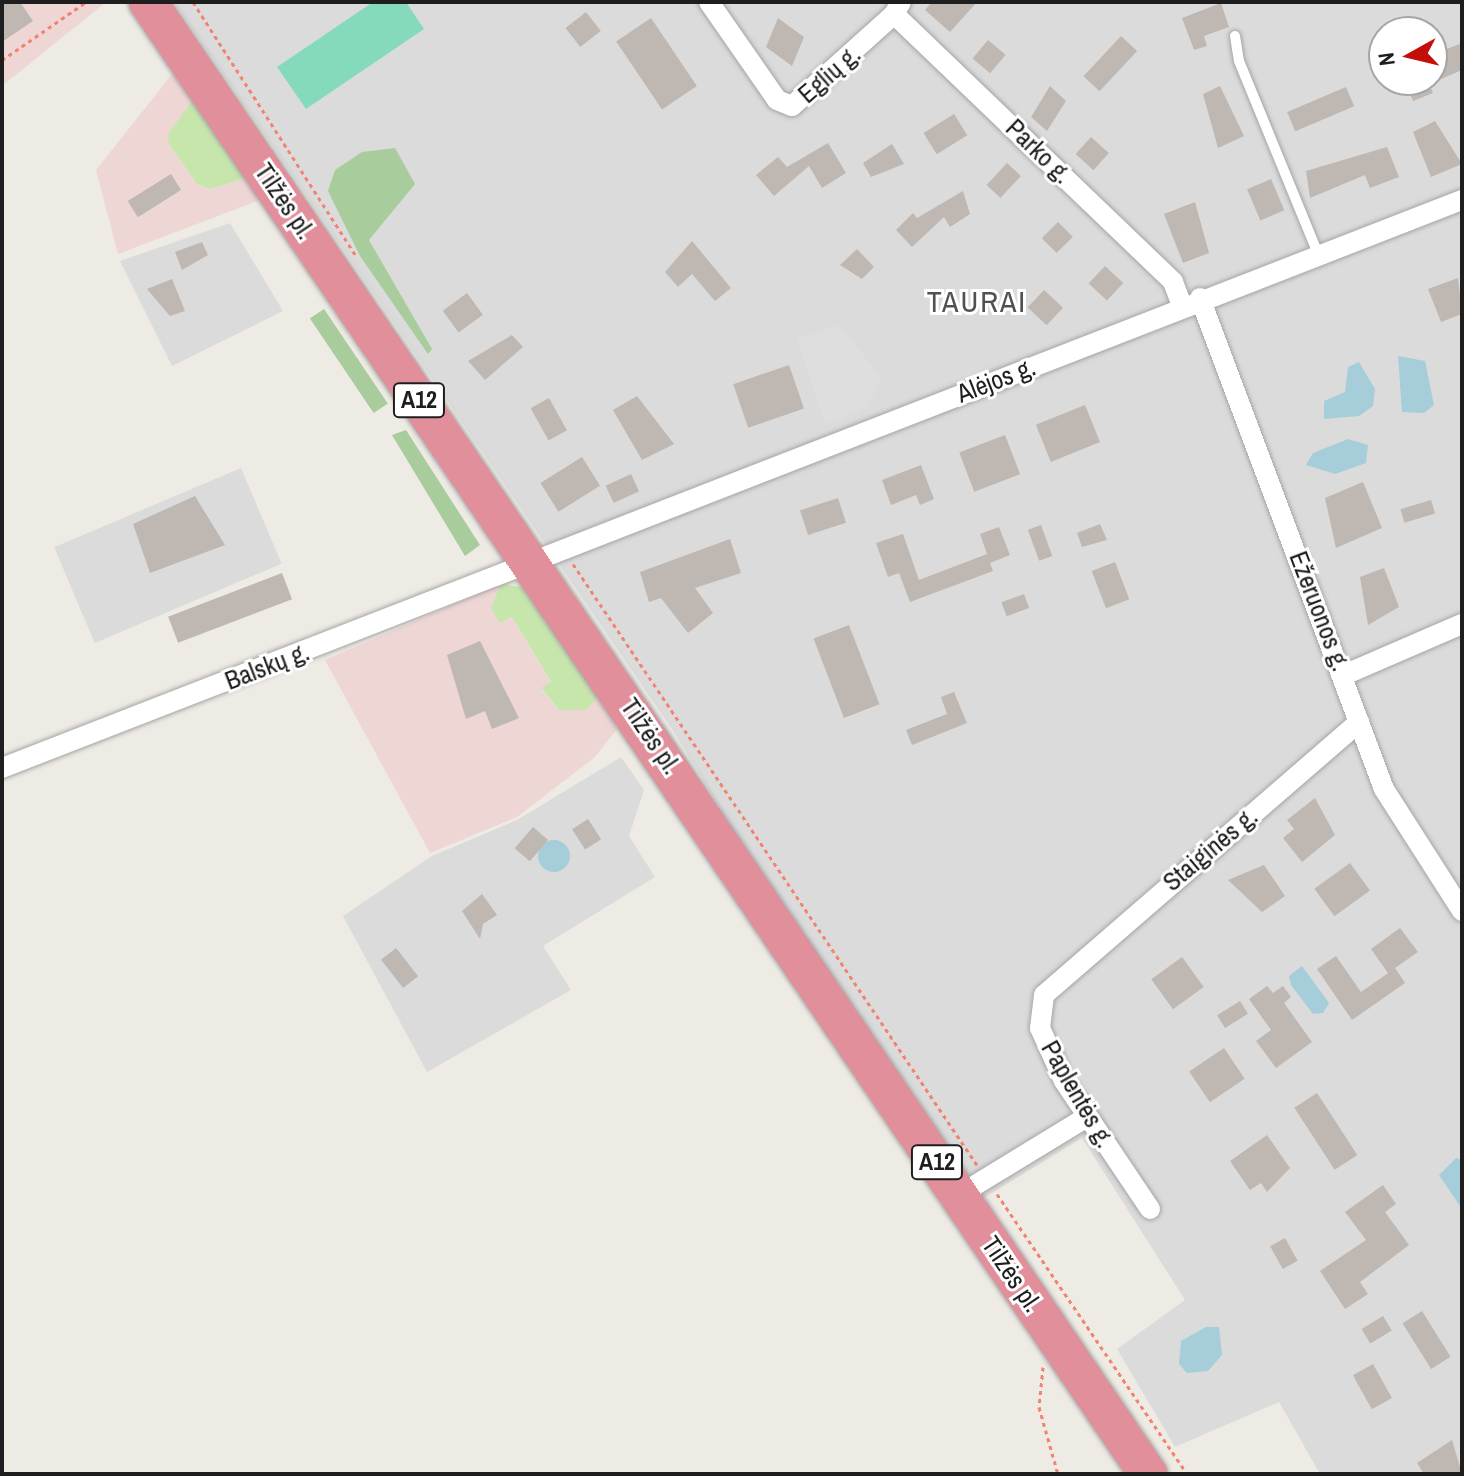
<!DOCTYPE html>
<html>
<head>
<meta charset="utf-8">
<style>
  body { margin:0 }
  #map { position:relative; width:1464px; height:1476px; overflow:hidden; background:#eeebe4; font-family:"Archivo Narrow",sans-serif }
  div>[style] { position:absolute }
  .residential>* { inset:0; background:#dcdbdb; transform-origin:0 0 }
  .commercial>* { inset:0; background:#eed6d4 }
  .grass>* { inset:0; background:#c7e6ac }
  .forest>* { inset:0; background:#a8cc9b; transform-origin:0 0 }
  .pitch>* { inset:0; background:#86dabc }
  .parking>* { inset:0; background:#dedede }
  .water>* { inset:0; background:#a6cdda }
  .round { border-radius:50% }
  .building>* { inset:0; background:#bfb7b1; transform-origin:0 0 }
  .path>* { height:3px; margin-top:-1.5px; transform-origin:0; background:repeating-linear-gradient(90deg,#f38270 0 4px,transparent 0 8px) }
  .roads { filter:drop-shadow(0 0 2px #a5a5a5) drop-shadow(0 0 2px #a5a5a5) }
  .lane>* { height:10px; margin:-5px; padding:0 5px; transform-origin:5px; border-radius:5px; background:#fff }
  .street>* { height:20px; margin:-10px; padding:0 10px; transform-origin:10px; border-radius:10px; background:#fff }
  .highway>* { height:38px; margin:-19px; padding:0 19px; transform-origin:19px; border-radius:19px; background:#e28f9c }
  span { translate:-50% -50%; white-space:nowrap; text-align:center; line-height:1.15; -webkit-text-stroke:6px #fff; paint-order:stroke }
  .shield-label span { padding:2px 6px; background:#fff; border:2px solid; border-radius:6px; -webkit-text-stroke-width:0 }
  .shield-label { font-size:24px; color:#1e1e1e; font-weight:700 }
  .street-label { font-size:26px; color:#1e1e1e }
  .quarter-label { font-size:30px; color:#515151; letter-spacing:2px }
  .frame { position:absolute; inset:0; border:4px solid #1e1e1e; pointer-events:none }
  .north { position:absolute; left:1368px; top:16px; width:80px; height:80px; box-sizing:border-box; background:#fff; border:2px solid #a5a5a5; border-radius:50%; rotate:262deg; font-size:22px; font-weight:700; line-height:32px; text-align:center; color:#1e1e1e }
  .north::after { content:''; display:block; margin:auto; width:28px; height:36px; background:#c20f0a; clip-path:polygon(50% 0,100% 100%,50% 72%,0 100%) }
</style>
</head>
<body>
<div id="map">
  <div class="residential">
    <div style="clip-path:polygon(evenodd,174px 2px,1462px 2px,1462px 1474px,1320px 1474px,1279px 1402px,1175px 1447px,1117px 1349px,1185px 1300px,1082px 1138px,977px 1202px,800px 940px,674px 732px,174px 2px,1384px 32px,1432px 32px,1432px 80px,1384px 80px,1384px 32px)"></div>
    <div style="clip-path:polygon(230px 223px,283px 311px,172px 366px,120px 261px)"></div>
    <div style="left:241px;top:468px;width:104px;height:203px;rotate:67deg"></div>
    <div style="clip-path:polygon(621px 757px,644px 790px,629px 836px,655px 877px,543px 946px,571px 990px,427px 1072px,343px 916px,432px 856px,517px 820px)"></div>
  </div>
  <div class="commercial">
    <div style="clip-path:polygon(2px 2px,106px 2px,2px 86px)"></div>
    <div style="clip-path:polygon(173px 73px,195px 97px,169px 144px,197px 184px,210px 189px,243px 179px,247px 170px,268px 197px,118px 254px,96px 170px)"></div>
    <div style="clip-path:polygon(501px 584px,500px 623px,512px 617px,551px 683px,541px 689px,559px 710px,586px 710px,598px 697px,617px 729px,595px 757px,517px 817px,430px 853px,325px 660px)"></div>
  </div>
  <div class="grass">
    <div style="clip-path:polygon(195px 97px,247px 170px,243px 179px,210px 189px,197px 184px,169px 144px,168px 134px)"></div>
    <div style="clip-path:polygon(501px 584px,522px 587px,598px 697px,586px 710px,559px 710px,541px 688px,551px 682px,512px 617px,500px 623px,491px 608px)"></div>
  </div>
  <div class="forest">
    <div style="clip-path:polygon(395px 148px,415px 184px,369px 240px,432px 349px,428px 354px,360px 256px,328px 191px,335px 170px,362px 152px)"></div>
    <div style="left:324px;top:309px;width:114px;height:17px;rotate:56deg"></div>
    <div style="clip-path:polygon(406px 430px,480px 545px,465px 556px,392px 435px)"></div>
  </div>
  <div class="pitch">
    <div style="clip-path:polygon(373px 2px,406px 2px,424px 29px,306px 109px,277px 67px)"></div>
  </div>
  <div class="parking">
    <div style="clip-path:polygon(840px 325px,881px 378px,868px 407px,825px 424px,797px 339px)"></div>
  </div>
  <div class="water">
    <div style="clip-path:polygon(1398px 356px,1425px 361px,1434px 405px,1424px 413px,1402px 412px)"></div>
    <div style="clip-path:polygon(1359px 362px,1375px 389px,1373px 406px,1359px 416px,1324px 419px,1324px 401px,1345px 392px,1348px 367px)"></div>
    <div style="clip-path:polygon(1348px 439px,1368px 445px,1366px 463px,1335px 474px,1306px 465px,1313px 453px)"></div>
    <div class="round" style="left:538px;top:840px;width:32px;height:32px"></div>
    <div style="clip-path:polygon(1302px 966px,1329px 1003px,1323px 1013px,1313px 1014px,1291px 985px,1289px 976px)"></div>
    <div style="clip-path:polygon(1456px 1158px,1462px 1160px,1462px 1209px,1439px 1175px)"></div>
    <div style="clip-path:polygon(1206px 1327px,1219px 1327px,1222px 1355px,1208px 1371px,1187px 1373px,1179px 1364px,1181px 1341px)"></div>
  </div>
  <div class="building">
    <div style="clip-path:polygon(2px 2px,20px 2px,33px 21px,2px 42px)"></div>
    <div style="clip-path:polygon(932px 2px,977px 2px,950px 32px,925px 10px)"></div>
    <div style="clip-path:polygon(1221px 3px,1229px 27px,1204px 36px,1207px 46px,1194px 50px,1182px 18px)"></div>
    <div style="left:586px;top:12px;width:24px;height:26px;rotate:52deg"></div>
    <div style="left:651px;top:18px;width:82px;height:42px;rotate:56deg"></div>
    <div style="clip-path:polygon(778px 18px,804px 37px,792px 66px,766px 47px)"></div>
    <div style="left:1121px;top:36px;width:22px;height:55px;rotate:43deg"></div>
    <div style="left:988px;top:40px;width:23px;height:24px;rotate:40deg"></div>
    <div style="clip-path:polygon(1462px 43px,1462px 70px,1439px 80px,1432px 55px)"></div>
    <div style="clip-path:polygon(1404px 80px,1427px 80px,1433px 93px,1413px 101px)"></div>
    <div style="clip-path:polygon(1050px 86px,1066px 101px,1047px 131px,1031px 117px)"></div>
    <div style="clip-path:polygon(1220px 86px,1244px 136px,1218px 148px,1203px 94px)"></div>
    <div style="left:1346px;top:87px;width:21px;height:64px;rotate:67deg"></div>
    <div style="left:954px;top:114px;width:25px;height:36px;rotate:58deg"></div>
    <div style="clip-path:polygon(1435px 121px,1462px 164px,1431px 177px,1413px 132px)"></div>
    <div style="left:1091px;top:137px;width:24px;height:23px;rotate:42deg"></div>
    <div style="clip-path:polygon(828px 143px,846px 173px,822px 188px,809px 166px,774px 196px,756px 175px,778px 157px,787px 167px)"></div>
    <div style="clip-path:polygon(892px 144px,904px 164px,871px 177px,863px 163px)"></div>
    <div style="clip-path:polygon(1387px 147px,1399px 177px,1370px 188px,1365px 175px,1310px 198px,1306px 171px)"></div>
    <div style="left:1007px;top:163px;width:19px;height:30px;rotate:43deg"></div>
    <div style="left:171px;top:174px;width:19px;height:51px;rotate:58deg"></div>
    <div style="left:1271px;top:179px;width:34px;height:26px;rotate:67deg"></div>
    <div style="clip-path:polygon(963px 191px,970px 214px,950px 227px,944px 217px,912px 247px,896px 230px,913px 213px,917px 218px)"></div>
    <div style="clip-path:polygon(1195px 202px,1209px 253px,1183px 263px,1164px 214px)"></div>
    <div style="left:1058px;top:222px;width:21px;height:23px;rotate:45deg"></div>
    <div style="clip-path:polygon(692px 241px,731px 288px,715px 301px,692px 274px,678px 287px,665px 272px)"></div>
    <div style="clip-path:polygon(202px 242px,208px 255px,182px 270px,175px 252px)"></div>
    <div style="clip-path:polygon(857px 249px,874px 267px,862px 279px,840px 265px)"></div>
    <div style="left:1105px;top:266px;width:25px;height:24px;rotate:43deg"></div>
    <div style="clip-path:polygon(1458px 278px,1462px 314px,1441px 322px,1428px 289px)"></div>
    <div style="clip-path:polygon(172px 279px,185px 311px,170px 316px,147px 289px)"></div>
    <div style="left:1044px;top:290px;width:26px;height:24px;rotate:43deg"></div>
    <div style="left:467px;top:293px;width:27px;height:30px;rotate:54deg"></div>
    <div style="clip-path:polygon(512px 335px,523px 347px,485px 380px,468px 361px)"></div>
    <div style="left:789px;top:365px;width:46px;height:59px;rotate:71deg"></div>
    <div style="clip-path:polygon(637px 396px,674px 444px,642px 460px,613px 410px)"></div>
    <div style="left:549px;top:398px;width:37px;height:21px;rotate:61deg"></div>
    <div style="left:1085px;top:405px;width:40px;height:53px;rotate:68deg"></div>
    <div style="left:1005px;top:435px;width:42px;height:49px;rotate:69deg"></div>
    <div style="left:582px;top:457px;width:34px;height:49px;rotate:58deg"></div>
    <div style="clip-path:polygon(921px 465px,934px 499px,920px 505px,916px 495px,891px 505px,882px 480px)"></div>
    <div style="left:631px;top:474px;width:19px;height:28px;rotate:65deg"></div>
    <div style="clip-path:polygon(1363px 482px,1382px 528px,1336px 548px,1325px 498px)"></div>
    <div style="clip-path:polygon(195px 496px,225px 545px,150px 573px,133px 524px)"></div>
    <div style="left:838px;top:498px;width:26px;height:40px;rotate:72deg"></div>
    <div style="left:1431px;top:500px;width:14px;height:32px;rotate:73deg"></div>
    <div style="clip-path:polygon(1100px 524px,1107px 540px,1082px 547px,1077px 533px)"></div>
    <div style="left:1041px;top:525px;width:33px;height:14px;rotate:70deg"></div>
    <div style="clip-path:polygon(999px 527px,1010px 555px,990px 563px,993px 571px,910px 602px,899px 573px,888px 577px,876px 543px,903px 534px,919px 580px,987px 554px,980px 534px)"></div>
    <div style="clip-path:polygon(730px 539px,741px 573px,695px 588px,713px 613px,688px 633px,661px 598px,649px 602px,640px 572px)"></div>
    <div style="left:1115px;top:562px;width:40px;height:25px;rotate:69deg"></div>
    <div style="clip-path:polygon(1384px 568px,1399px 607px,1368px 625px,1360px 577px)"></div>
    <div style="left:282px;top:573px;width:28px;height:122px;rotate:69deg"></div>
    <div style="left:1024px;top:594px;width:15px;height:24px;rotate:70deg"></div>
    <div style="left:849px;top:625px;width:85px;height:38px;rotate:69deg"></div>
    <div style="clip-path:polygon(480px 641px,519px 718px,492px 729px,485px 711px,466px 719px,447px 655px)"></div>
    <div style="clip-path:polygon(954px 692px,967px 723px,912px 745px,906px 730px,947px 714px,941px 697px)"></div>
    <div style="clip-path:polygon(1315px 798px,1335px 835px,1302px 862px,1283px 838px,1294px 829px,1287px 820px)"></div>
    <div style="left:588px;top:819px;width:24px;height:19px;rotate:57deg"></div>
    <div style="left:533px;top:827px;width:20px;height:28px;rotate:41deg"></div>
    <div style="left:1350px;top:863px;width:34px;height:44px;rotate:54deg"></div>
    <div style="clip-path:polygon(1264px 865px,1285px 896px,1262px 912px,1228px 880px)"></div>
    <div style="clip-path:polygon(482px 894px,497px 915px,483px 924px,480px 939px,462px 911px)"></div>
    <div style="clip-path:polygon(1400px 928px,1418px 952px,1395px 968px,1405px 983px,1352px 1020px,1317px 969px,1336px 956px,1361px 992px,1394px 969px,1388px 973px,1371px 949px)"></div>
    <div style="left:396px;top:948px;width:36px;height:19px;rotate:52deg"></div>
    <div style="left:1182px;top:957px;width:37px;height:38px;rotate:54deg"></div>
    <div style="clip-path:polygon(1267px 986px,1273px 993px,1283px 986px,1291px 997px,1284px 1003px,1312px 1042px,1276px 1068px,1256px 1041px,1271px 1030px,1249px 999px)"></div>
    <div style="left:1240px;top:1001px;width:15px;height:27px;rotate:58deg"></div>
    <div style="left:1224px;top:1048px;width:37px;height:42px;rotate:56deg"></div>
    <div style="left:1317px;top:1093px;width:74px;height:27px;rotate:57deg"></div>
    <div style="clip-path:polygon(1267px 1135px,1290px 1168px,1267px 1192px,1261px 1183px,1250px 1190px,1230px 1161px)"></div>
    <div style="clip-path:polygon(1383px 1185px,1396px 1204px,1385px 1212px,1409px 1245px,1360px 1282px,1368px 1294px,1345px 1309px,1320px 1271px,1366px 1240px,1345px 1212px)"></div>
    <div style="left:1285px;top:1238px;width:26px;height:17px;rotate:61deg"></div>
    <div style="left:1422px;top:1311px;width:54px;height:23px;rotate:58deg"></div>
    <div style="left:1383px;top:1316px;width:17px;height:25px;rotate:59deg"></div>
    <div style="left:1373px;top:1364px;width:39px;height:23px;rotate:61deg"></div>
    <div style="clip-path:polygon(1452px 1440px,1462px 1474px,1424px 1474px,1417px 1463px)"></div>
  </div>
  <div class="path">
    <div style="left:193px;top:2px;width:300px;rotate:57.3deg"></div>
    <div style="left:2px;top:60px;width:102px;rotate:-34.6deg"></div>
    <div style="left:573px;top:564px;width:724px;rotate:56.09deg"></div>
    <div style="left:997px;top:1194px;width:338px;rotate:55.8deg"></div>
    <div style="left:1043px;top:1367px;width:40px;rotate:95.7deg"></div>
    <div style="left:1039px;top:1407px;width:70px;rotate:74.2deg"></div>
  </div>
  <div class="roads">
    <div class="lane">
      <div style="left:1235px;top:36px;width:25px;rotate:81deg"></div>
      <div style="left:1239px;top:61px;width:209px;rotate:67.7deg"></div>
    </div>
    <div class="street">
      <div style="left:709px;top:2px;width:119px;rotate:55.2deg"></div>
      <div style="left:777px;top:100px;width:16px;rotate:22deg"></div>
      <div style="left:792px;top:106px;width:137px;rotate:-42deg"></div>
      <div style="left:901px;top:2px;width:14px;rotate:120deg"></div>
      <div style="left:894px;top:14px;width:387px;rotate:43.8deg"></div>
      <div style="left:1173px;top:282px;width:25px;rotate:69deg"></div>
      <div style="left:1200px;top:298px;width:524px;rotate:69.46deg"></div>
      <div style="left:1384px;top:789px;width:145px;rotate:57.4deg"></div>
      <div style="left:1344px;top:675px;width:129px;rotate:-23.4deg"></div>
      <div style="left:2px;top:768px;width:1567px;rotate:-21.26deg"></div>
      <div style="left:959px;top:1195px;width:150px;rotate:-31.4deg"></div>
      <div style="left:1150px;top:1209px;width:154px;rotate:-123.9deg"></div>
      <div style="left:1064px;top:1081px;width:58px;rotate:-114.4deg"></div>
      <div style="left:1040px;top:1028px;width:33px;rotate:-83deg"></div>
      <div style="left:1044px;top:995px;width:417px;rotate:-40.9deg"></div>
    </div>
    <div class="highway">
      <div style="left:148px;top:2px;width:1780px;rotate:55.81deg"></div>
    </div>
  </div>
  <div class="shield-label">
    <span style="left:419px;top:400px">A12</span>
    <span style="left:937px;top:1162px">A12</span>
  </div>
  <div class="street-label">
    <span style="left:829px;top:74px;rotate:-41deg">Eglių g.</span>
    <span style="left:1039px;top:151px;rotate:44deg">Parko g.</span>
    <span style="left:285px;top:201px;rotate:56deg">Tilžės pl.</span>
    <span style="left:996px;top:380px;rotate:-21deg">Alėjos g.</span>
    <span style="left:1320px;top:611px;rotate:69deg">Ežeruonos g.</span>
    <span style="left:267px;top:666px;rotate:-21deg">Balskų g.</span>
    <span style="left:651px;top:736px;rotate:56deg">Tilžės pl.</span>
    <span style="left:1210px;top:849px;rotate:-40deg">Staiginės g.</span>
    <span style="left:1078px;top:1094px;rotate:60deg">Paplentės g.</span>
    <span style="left:1012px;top:1274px;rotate:56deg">Tilžės pl.</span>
  </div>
  <div class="quarter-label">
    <span style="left:977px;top:301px">TAURAI</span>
  </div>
  <div class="frame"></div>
  <div class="north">N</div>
</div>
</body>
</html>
